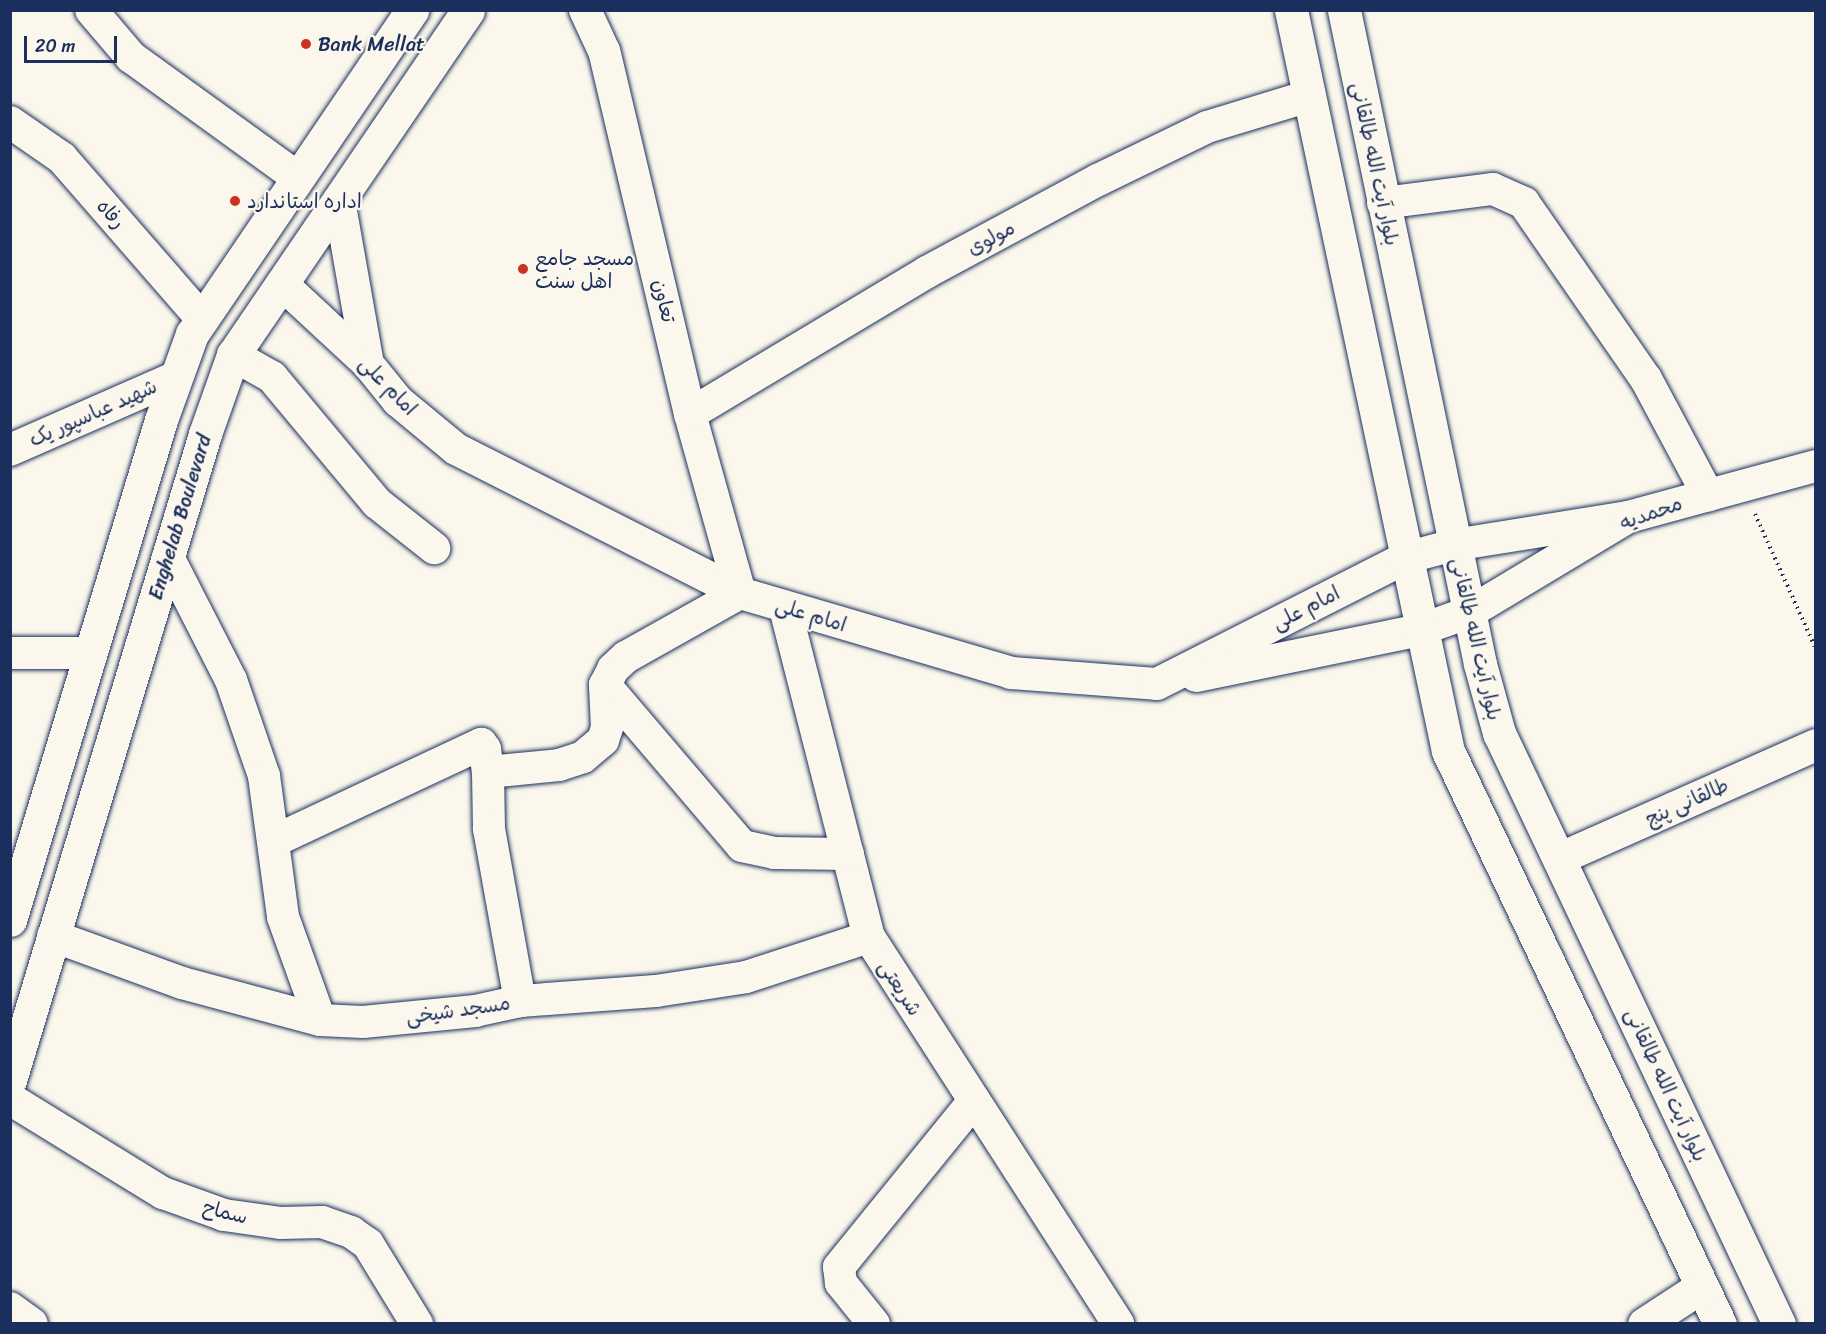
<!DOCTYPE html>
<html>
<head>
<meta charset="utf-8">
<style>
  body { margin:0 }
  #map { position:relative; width:1826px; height:1334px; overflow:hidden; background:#fbf7ec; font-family:Sriracha,"Playpen Sans Arabic",sans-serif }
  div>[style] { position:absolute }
  .path>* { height:4px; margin-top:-2px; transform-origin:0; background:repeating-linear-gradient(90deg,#1b2f5e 0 1.5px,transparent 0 6px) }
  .roads { filter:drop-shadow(0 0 2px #1b2f5e) drop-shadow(0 0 2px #1b2f5e) }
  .street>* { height:32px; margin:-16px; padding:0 16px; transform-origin:16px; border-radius:16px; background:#fbf7ec }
  .secondary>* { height:33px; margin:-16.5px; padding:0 16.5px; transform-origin:16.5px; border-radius:16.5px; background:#fbf7ec }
  .dots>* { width:16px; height:16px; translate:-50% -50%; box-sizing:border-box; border:3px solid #fbf7ec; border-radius:50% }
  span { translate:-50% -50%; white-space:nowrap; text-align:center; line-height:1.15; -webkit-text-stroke:4.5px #fbf7ec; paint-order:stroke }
  .poi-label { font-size:20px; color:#1b2f5e }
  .left { translate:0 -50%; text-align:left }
  .street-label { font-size:20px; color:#1b2f5e }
  .frame { position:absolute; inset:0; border:12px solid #1b2f5e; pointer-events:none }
  .scale { position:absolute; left:24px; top:36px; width:93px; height:27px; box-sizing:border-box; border:3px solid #1b2f5e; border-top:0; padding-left:8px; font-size:18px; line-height:21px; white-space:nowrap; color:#1b2f5e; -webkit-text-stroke:4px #fbf7ec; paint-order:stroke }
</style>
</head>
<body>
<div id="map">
  <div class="path">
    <div style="left:1755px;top:514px;width:148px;rotate:65.7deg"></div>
  </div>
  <div class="roads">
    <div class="street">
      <div style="left:91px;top:10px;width:62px;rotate:49.6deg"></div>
      <div style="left:131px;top:57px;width:206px;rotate:35.9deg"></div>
      <div style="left:10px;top:122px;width:63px;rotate:34.7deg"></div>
      <div style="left:62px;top:158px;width:212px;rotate:49deg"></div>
      <div style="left:339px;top:200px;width:167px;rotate:80deg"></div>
      <div style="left:1383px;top:203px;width:111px;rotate:-7.3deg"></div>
      <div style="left:1493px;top:189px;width:34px;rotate:24deg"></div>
      <div style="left:1524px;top:203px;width:214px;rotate:55.3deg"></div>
      <div style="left:1646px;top:379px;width:132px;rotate:61.9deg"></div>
      <div style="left:282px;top:284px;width:117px;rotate:42.9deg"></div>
      <div style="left:368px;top:364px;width:48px;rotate:51deg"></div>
      <div style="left:398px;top:401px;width:75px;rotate:39.6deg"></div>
      <div style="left:456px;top:449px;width:318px;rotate:26.9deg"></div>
      <div style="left:740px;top:593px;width:283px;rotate:16.4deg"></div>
      <div style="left:1011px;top:673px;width:146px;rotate:4.3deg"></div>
      <div style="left:1157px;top:684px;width:278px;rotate:-26.9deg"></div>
      <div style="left:1405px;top:558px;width:51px;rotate:-14.9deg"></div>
      <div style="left:1454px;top:545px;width:176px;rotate:-9.1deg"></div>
      <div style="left:233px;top:355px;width:45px;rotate:29.4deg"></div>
      <div style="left:272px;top:377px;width:164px;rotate:50.2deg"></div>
      <div style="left:377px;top:503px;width:73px;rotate:38.3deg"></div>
      <div style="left:690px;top:414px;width:276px;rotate:-30.9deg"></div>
      <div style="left:927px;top:272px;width:194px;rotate:-28.3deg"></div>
      <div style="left:1098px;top:180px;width:121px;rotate:-25.9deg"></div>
      <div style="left:1207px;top:127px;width:107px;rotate:-16.9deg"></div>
      <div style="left:10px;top:450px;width:181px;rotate:-23.7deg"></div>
      <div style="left:168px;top:557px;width:138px;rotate:62.9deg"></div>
      <div style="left:231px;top:680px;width:102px;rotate:71deg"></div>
      <div style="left:264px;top:776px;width:142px;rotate:82.3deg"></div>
      <div style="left:283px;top:917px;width:109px;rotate:70.2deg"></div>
      <div style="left:785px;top:608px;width:340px;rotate:75.7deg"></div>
      <div style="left:869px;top:937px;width:460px;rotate:57.2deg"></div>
      <div style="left:10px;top:653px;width:79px"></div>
      <div style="left:1196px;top:676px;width:229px;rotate:-11.6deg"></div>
      <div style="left:1420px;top:630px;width:53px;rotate:-19.8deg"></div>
      <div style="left:1470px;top:612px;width:184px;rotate:-31deg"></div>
      <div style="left:1628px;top:517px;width:195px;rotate:-15.2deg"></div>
      <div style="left:605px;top:685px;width:211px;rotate:49.6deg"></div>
      <div style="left:742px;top:846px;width:33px;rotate:12deg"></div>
      <div style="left:774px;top:853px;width:74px;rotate:0.8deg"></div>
      <div style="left:488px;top:772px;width:71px;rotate:-5.6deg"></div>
      <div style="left:559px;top:765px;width:25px;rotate:-18deg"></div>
      <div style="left:583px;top:757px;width:26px;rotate:-40deg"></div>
      <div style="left:603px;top:740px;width:13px;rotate:-72deg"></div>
      <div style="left:607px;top:728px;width:43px;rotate:-92.7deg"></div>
      <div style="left:605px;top:685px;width:18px;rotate:-63deg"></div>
      <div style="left:613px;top:669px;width:18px;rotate:-43deg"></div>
      <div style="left:626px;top:657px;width:131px;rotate:-29.3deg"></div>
      <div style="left:740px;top:593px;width:186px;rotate:-105.6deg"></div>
      <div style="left:690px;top:414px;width:373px;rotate:-103.3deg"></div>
      <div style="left:604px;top:51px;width:45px;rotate:-114.9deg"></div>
      <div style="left:274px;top:841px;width:229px;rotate:-25.1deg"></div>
      <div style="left:481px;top:744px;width:6px;rotate:51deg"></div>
      <div style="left:485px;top:749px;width:23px;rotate:83deg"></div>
      <div style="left:488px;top:772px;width:57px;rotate:89deg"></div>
      <div style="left:489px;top:829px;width:175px;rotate:79.8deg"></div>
      <div style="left:1559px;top:859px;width:281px;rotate:-23.9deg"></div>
      <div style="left:53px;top:936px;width:137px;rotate:20deg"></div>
      <div style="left:182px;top:983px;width:143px;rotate:15deg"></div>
      <div style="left:320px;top:1020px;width:43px;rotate:2.7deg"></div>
      <div style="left:363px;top:1022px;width:113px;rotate:-5.6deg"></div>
      <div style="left:475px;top:1011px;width:46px;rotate:-12.5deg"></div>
      <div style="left:520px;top:1001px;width:136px;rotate:-4.2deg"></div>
      <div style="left:656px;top:991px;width:91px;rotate:-8.8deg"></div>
      <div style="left:746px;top:977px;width:129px;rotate:-18deg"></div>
      <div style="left:10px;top:1099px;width:180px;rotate:31.6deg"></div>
      <div style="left:163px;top:1193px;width:65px;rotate:19.8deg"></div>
      <div style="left:224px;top:1215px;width:58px;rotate:8deg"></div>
      <div style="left:281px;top:1223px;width:41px;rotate:-1.4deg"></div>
      <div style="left:322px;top:1222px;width:31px;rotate:19deg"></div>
      <div style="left:351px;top:1232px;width:21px;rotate:35deg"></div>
      <div style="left:368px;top:1244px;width:94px;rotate:58.5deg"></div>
      <div style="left:10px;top:1308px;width:27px;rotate:36deg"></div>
      <div style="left:874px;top:1324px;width:53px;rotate:-128.8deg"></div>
      <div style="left:841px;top:1283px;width:16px;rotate:-97deg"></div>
      <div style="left:839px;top:1267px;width:214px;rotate:-50.9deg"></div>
    </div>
    <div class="secondary">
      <div style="left:1291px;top:10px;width:757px;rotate:78.04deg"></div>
      <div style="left:1448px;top:751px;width:634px;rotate:64.61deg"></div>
      <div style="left:1344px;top:10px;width:668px;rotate:78.25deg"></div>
      <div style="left:1480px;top:664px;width:72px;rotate:74.6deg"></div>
      <div style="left:1499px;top:733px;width:654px;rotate:64.65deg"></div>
      <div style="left:10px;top:920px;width:522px;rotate:-73.2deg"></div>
      <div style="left:161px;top:420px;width:91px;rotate:-70.2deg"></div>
      <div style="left:192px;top:334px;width:392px;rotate:-55.8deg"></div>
      <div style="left:10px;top:1080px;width:675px;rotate:-73.2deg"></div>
      <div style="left:205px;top:434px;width:84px;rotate:-70.5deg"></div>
      <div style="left:233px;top:355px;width:417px;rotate:-55.7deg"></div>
      <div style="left:1644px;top:1324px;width:69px;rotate:-33.2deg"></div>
    </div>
  </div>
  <div class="dots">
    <div style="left:306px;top:44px;background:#c8321e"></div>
    <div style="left:235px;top:201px;background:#c8321e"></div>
    <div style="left:523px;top:269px;background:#c8321e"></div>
  </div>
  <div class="poi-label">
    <span class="left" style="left:318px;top:44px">Bank Mellat</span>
    <span class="left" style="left:247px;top:201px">اداره استاندارد</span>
    <span class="left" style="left:535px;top:270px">مسجد جامع<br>اهل سنت</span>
  </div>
  <div class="street-label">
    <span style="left:1375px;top:164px;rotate:78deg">بلوار آیت الله طالقانی</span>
    <span style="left:111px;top:214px;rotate:49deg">رفاه</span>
    <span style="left:991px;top:238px;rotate:-28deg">مولوی</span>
    <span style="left:664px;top:301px;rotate:77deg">تعاون</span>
    <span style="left:388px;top:386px;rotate:46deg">امام علی</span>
    <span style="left:93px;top:413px;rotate:-24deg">شهید عباسپور یک</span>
    <span style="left:1651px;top:513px;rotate:-19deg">محمدیه</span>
    <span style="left:180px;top:517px;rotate:-73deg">Enghelab Boulevard</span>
    <span style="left:1306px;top:608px;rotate:-27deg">امام علی</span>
    <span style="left:811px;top:615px;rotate:17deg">امام علی</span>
    <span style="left:1476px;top:639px;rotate:77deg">بلوار آیت الله طالقانی</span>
    <span style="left:1687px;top:802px;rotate:-24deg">طالقانی پنج</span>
    <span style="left:900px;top:988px;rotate:57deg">شریعتی</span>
    <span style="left:458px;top:1010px;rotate:-8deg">مسجد شیخی</span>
    <span style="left:1666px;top:1085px;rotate:65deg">بلوار آیت الله طالقانی</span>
    <span style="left:225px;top:1212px;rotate:14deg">سماح</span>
  </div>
  <div class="frame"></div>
  <div class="scale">20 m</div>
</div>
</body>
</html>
